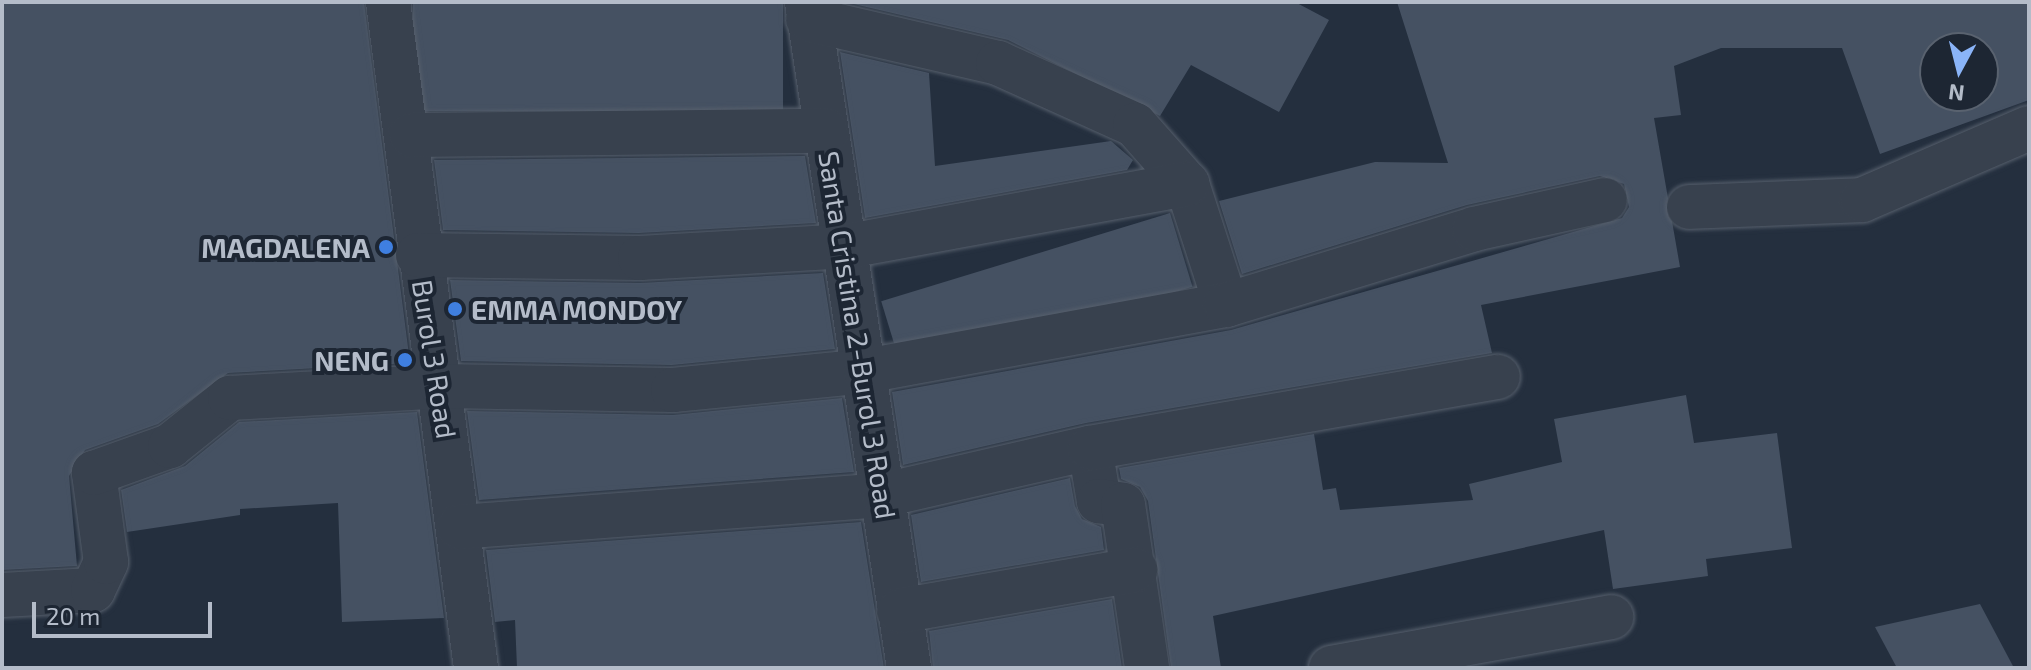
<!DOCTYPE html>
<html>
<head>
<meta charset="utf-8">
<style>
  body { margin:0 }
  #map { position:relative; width:2031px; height:670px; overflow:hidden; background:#242f3e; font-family:"Exo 2",sans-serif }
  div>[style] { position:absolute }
  .building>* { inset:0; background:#455162; transform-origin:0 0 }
  .roads { filter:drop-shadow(0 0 2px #565f6c) drop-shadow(0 0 2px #565f6c) }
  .minor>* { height:44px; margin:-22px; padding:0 22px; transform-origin:22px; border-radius:22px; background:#38414e }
  .dots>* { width:22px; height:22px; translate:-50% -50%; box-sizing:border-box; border:4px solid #1d2633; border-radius:50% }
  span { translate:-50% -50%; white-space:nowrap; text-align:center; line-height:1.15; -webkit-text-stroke:8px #1d2633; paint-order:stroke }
  .poi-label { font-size:28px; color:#b4bcc9; font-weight:700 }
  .right { translate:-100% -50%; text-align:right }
  .left { translate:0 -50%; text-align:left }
  .street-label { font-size:28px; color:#b4bcc9 }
  .frame { position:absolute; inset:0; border:4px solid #b4bcc9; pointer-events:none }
  .north { position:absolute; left:1919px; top:32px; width:80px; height:80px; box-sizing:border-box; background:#1d2633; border:2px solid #59626f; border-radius:50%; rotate:187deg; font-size:22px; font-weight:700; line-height:32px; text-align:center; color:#b4bcc9 }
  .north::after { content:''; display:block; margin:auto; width:28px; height:36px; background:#8ab4f8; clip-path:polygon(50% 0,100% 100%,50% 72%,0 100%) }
  .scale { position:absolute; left:32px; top:602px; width:180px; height:36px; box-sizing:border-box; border:4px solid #b4bcc9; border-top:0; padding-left:10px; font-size:24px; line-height:28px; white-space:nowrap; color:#b4bcc9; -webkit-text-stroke:6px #1d2633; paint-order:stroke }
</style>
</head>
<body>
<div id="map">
  <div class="building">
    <div style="clip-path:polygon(2px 2px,364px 2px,410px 363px,228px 373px,158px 424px,85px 450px,69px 476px,77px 566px,2px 570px)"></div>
    <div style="left:413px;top:2px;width:370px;height:109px"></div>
    <div style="clip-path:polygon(845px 2px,1295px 2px,1329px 20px,1279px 112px,1191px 65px,1160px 116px,1008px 40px)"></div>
    <div style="clip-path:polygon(evenodd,1397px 2px,2029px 2px,2029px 100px,1880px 154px,1842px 48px,1721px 48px,1674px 66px,1681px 115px,1654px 118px,1680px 267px,1481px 305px,1492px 353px,1086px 423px,903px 465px,892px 392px,1231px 330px,1622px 218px,1629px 207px,1624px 184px,1600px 176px,1467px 205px,1242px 274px,1219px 201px,1375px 162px,1448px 163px,1397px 2px,1935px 48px,1983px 48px,1983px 96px,1935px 96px,1935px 48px)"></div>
    <div style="clip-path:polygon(840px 52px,929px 73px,935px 166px,1111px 141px,1133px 160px,1127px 170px,865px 218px)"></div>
    <div style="clip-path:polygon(805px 156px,816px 223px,639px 233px,443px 230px,434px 160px)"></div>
    <div style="left:1170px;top:213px;width:77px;height:302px;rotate:73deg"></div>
    <div style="clip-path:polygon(823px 273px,835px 349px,672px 365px,461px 361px,450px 280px,640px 283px)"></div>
    <div style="clip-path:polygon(1686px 395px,1694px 443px,1777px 433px,1792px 548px,1706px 559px,1708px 576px,1613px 589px,1604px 530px,1213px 616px,1221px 668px,1171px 668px,1148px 501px,1140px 487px,1121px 479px,1119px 468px,1314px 434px,1323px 490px,1336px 488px,1340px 510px,1473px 500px,1469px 484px,1562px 462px,1554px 419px)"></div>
    <div style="clip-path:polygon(842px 398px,854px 472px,479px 500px,467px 411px,673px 415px)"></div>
    <div style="clip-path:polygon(417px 412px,444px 618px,342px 622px,338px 503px,240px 509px,240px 515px,127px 532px,121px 490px,185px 466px,239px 422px)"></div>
    <div style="clip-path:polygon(1070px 478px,1075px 506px,1082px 519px,1101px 527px,1104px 550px,921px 582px,911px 515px)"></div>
    <div style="clip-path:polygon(861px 522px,884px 668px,517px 668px,515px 620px,495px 622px,486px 550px)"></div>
    <div style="clip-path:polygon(1112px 599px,1122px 668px,933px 668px,929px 631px)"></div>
    <div style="clip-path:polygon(1980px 604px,2014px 668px,1897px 668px,1875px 627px)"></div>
  </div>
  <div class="roads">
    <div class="minor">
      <div style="left:388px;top:2px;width:672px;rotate:82.47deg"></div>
      <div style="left:807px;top:2px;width:674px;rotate:81.29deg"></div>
      <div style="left:808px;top:19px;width:195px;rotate:13deg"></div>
      <div style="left:998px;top:63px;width:150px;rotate:24.3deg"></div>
      <div style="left:1135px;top:125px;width:79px;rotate:48.6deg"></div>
      <div style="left:1187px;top:184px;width:127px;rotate:72.1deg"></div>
      <div style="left:411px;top:135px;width:415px;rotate:-0.6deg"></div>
      <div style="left:1689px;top:207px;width:173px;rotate:-2.3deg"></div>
      <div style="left:1862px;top:200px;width:182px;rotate:-23.3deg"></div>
      <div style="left:418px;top:255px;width:222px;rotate:0.8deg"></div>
      <div style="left:640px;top:258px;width:209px;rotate:-3.3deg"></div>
      <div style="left:849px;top:246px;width:344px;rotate:-10.4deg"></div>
      <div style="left:1090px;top:448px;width:54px;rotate:80.4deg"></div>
      <div style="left:1099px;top:501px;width:24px;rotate:9deg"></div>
      <div style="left:1123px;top:505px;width:165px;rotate:81.6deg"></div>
      <div style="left:459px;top:527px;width:426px;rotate:-4.3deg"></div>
      <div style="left:884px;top:495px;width:211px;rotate:-12.9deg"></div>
      <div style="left:1090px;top:448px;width:414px;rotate:-9.9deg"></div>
      <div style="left:2px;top:595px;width:91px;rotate:-3.1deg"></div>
      <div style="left:93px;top:590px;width:31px;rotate:-65deg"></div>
      <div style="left:106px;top:562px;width:90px;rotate:-97.7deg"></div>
      <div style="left:94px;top:473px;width:81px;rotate:-19.6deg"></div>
      <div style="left:170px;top:446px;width:77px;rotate:-38.7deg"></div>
      <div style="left:230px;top:398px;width:212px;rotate:-3.2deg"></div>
      <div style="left:442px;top:386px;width:231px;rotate:1deg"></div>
      <div style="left:673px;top:390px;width:194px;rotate:-5.6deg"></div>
      <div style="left:866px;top:371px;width:366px;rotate:-10.4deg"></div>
      <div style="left:1226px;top:305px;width:259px;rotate:-17deg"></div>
      <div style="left:1474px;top:229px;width:134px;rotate:-12.5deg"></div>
      <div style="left:899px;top:611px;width:240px;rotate:-9.9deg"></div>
      <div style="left:1331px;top:668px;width:285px;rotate:-10.3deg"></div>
    </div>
  </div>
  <div class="dots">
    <div style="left:386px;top:247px;background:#3f7fe0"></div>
    <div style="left:455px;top:309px;background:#3f7fe0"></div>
    <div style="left:405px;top:360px;background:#3f7fe0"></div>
  </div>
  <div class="poi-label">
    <span class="right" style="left:370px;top:247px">MAGDALENA</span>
    <span class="left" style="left:471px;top:309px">EMMA MONDOY</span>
    <span class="right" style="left:389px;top:360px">NENG</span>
  </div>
  <div class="street-label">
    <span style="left:858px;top:335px;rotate:81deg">Santa Cristina 2-Burol 3 Road</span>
    <span style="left:435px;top:359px;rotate:81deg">Burol 3 Road</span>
  </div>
  <div class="frame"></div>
  <div class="north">N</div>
  <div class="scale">20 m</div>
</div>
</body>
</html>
